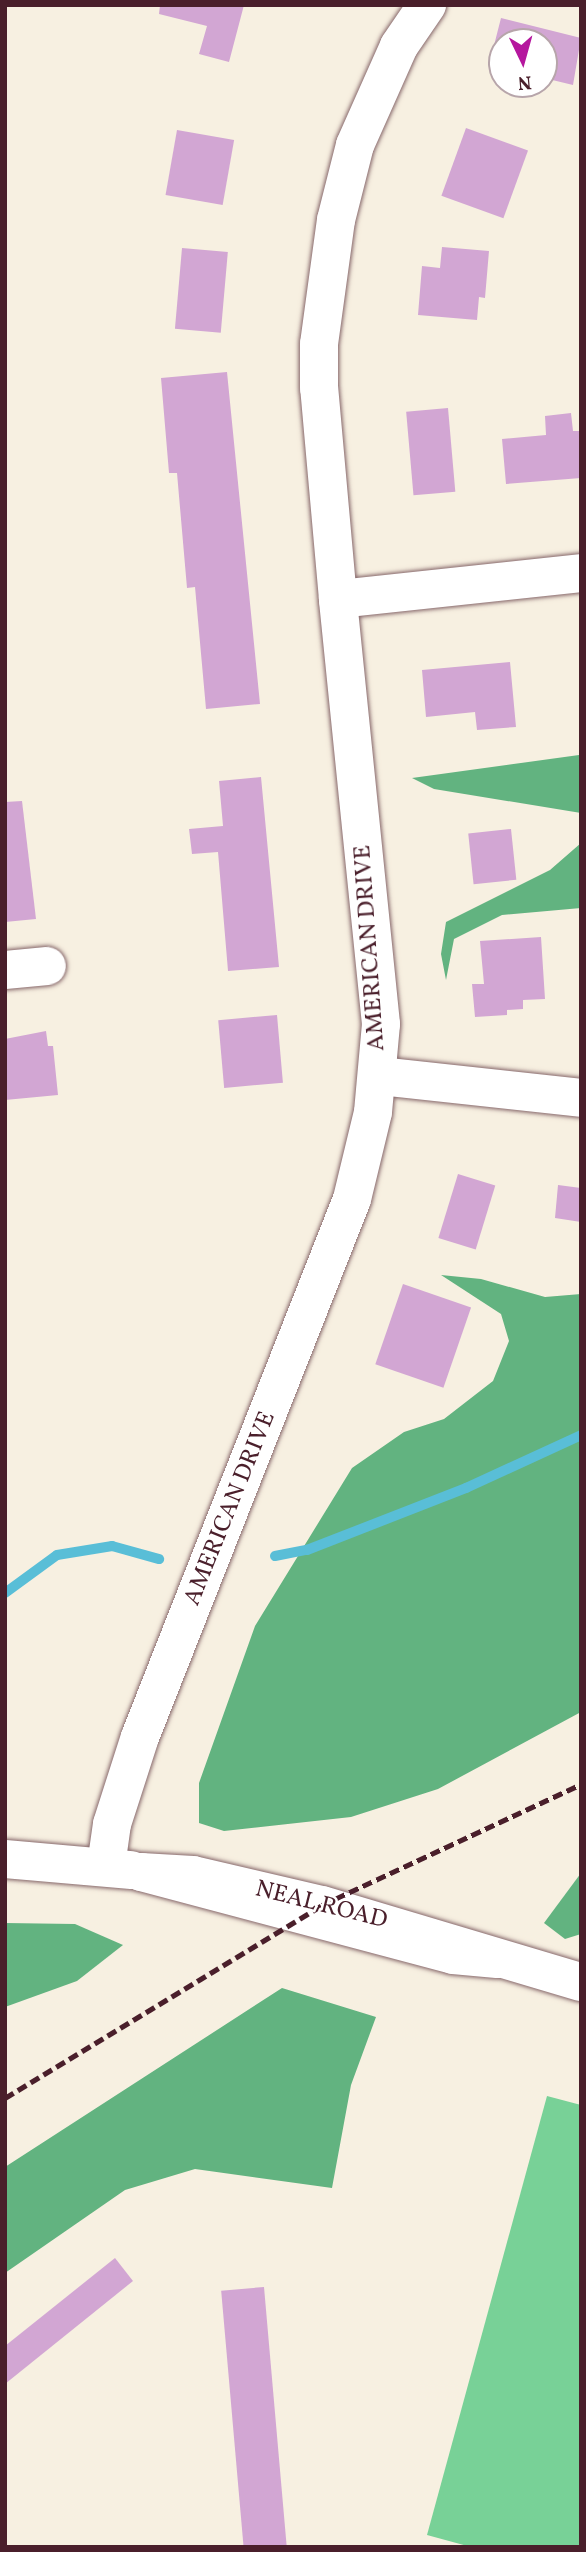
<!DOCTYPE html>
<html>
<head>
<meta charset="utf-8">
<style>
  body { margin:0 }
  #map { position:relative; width:586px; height:2552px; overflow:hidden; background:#f7f0e1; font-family:Vollkorn,serif }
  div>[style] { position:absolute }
  .green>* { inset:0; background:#78d197 }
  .forest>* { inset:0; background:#62b380 }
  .stream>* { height:10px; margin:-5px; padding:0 5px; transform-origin:5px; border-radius:5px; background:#59bed7 }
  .building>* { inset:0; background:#d2a6d3; transform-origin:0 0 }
  .roads { filter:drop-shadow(0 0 2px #87686b) drop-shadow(0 0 2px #87686b) }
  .minor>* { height:38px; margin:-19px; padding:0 19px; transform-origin:19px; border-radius:19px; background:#fff }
  .rail>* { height:5px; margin-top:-2.5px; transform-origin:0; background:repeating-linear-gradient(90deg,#4a1f2b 0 10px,transparent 0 15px) }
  span { translate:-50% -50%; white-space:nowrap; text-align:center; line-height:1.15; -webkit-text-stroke:5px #fff; paint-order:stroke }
  .street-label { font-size:24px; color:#4a1f2b }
  .frame { position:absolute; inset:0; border:7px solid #4a1f2b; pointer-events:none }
  .north { position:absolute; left:488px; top:28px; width:70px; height:70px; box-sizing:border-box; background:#fff; border:2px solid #b7a5aa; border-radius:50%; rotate:175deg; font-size:19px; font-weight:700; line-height:28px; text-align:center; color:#4a1f2b }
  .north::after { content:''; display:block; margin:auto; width:24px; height:32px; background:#b5179e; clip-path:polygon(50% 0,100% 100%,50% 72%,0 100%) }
</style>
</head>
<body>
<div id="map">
  <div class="green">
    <div style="clip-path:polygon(547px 2096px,581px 2105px,581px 2547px,471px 2547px,427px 2535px)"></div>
  </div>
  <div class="forest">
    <div style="clip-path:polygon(579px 755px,581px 813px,434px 789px,412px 778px)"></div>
    <div style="clip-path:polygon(581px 843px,581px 908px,502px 915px,454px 939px,446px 980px,441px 954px,446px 922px,550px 870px)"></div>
    <div style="clip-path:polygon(441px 1275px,481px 1279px,545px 1297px,581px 1294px,581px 1712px,438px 1789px,351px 1817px,224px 1831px,199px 1823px,199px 1783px,255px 1626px,352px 1468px,404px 1432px,444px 1419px,493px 1381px,509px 1341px,501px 1314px)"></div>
    <div style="clip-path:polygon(581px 1873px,581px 1934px,565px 1939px,544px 1923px)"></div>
    <div style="clip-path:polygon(5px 1923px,75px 1924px,123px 1945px,77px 1981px,5px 2007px)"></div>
    <div style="clip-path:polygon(282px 1988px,376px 2017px,351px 2085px,332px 2188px,195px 2169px,125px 2190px,5px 2273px,5px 2167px)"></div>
  </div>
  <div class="stream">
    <div style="left:275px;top:1556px;width:33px;rotate:-11deg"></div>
    <div style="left:307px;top:1550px;width:171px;rotate:-21.3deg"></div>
    <div style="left:466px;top:1488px;width:127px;rotate:-24.7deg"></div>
    <div style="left:5px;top:1593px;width:64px;rotate:-36.2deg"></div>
    <div style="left:57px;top:1555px;width:56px;rotate:-9.3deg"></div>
    <div style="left:112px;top:1546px;width:49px;rotate:15.5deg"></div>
  </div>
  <div class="building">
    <div style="clip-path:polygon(160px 5px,244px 5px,229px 62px,199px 54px,207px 26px,159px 14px)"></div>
    <div style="clip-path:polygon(501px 18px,581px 38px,573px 85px,544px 78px,544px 42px,502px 42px,502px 68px,489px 65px)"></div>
    <div style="left:466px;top:128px;width:66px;height:72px;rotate:20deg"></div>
    <div style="left:177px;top:130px;width:58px;height:66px;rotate:10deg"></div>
    <div style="clip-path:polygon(442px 247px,489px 251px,485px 298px,479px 297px,477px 320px,418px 315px,422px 266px,440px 268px)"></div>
    <div style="left:182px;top:248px;width:46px;height:81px;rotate:5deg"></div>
    <div style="clip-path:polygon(227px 372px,260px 704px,206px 709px,195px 587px,187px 588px,177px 473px,169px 473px,161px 378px)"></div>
    <div style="left:448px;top:408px;width:84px;height:42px;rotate:85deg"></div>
    <div style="clip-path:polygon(571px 413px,573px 431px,581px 431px,581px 478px,506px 484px,502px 439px,546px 435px,545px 416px)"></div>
    <div style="clip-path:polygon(510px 662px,516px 727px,477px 730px,475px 712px,426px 717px,422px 670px)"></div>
    <div style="clip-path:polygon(261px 777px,279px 967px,228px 971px,218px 852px,192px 854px,189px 829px,223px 826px,219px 781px)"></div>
    <div style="clip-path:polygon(22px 801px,36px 919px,5px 922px,5px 802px)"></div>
    <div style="left:511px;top:829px;width:51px;height:43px;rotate:84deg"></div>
    <div style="clip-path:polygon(541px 937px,545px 999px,523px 1000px,523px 1009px,507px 1010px,507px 1015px,475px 1017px,472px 984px,484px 984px,480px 941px)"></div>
    <div style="left:277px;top:1015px;width:68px;height:59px;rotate:85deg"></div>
    <div style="clip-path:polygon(46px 1031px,48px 1046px,53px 1046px,58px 1095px,5px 1100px,5px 1039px)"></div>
    <div style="left:458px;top:1174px;width:39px;height:67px;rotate:17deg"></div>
    <div style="clip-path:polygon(558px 1185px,581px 1188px,581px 1222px,555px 1218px)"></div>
    <div style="left:403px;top:1284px;width:72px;height:85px;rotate:19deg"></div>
    <div style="clip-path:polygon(115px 2258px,133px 2281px,5px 2384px,5px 2346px)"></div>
    <div style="left:264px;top:2287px;width:261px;height:43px;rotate:85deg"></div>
  </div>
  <div class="roads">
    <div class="minor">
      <div style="left:338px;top:599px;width:244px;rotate:-6.1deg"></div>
      <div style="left:5px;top:970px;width:42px;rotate:-5.4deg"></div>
      <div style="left:379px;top:1076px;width:203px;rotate:6.2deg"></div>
      <div style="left:5px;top:1859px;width:127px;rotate:5deg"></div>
      <div style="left:106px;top:1866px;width:42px;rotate:-81.9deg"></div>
      <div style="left:112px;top:1824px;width:91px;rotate:-72.2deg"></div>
      <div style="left:140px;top:1737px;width:578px;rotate:-68.49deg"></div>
      <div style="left:352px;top:1199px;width:89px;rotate:-76.4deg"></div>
      <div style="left:373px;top:1112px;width:88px;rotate:-84.8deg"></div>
      <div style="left:381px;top:1024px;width:427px;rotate:-95.8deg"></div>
      <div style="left:338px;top:599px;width:212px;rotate:-95.1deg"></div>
      <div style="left:319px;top:388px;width:44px;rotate:-90deg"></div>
      <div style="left:319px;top:344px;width:125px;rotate:-82.2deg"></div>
      <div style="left:336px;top:220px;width:77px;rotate:-75.8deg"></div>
      <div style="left:355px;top:145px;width:108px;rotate:-66deg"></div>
      <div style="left:399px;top:46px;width:50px;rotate:-55.7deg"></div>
      <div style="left:497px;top:1959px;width:44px;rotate:-174.8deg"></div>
      <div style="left:453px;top:1955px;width:323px;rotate:-165.1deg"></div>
      <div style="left:141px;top:1872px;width:52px;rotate:3.3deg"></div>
      <div style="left:193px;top:1875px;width:132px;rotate:13.1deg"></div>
      <div style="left:322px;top:1905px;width:270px;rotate:16.6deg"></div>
    </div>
  </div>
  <div class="rail">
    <div style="left:5px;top:2098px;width:371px;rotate:-31.3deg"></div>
    <div style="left:322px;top:1905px;width:286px;rotate:-25deg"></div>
  </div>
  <div class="street-label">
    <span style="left:371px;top:948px;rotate:-94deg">AMERICAN DRIVE</span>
    <span style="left:231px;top:1509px;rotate:-68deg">AMERICAN DRIVE</span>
    <span style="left:321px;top:1906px;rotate:14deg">NEAL ROAD</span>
  </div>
  <div class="frame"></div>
  <div class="north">N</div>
</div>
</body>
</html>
